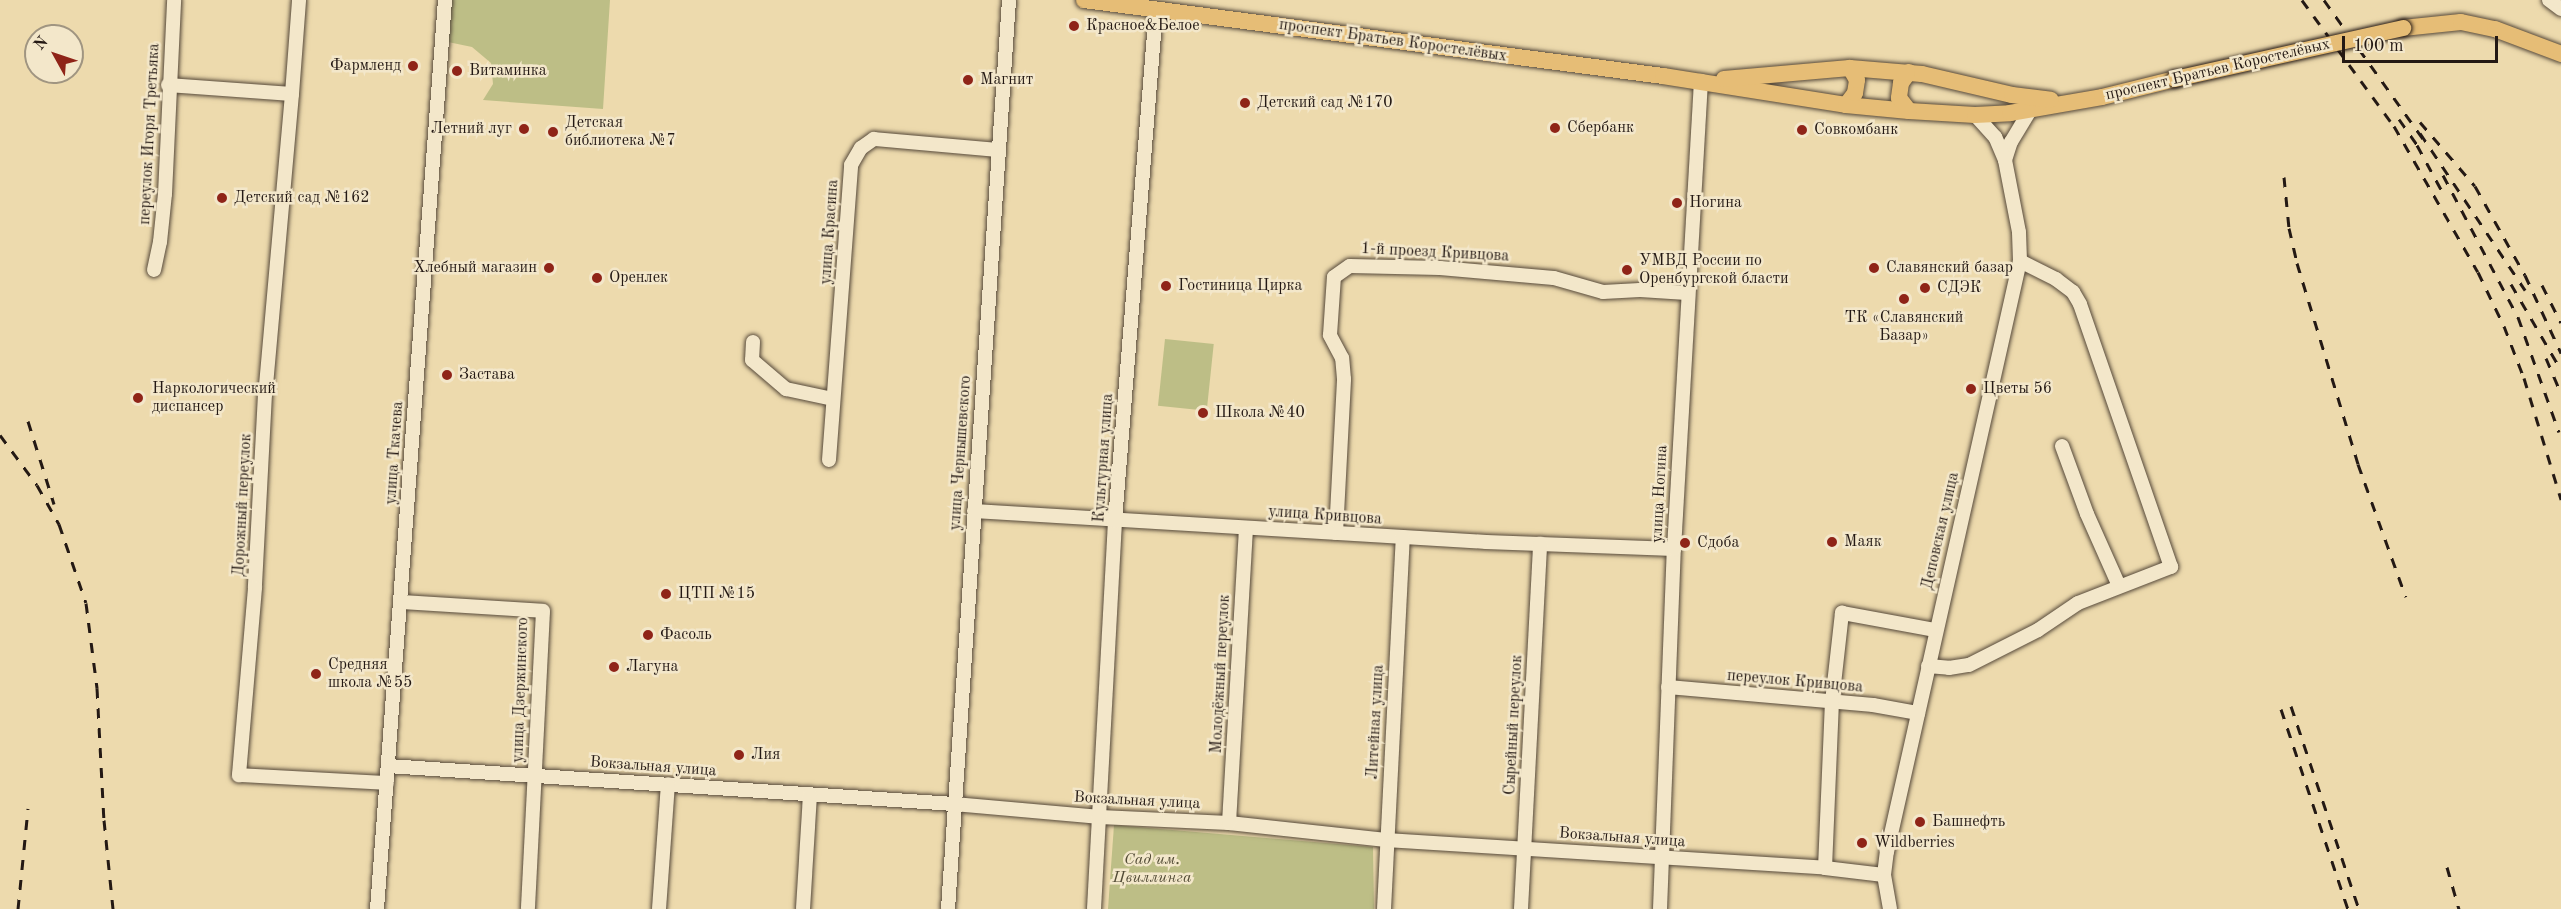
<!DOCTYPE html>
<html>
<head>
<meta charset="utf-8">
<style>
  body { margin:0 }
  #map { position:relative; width:2561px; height:909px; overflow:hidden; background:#eddaad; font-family:"Old Standard TT",serif }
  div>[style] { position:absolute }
  .green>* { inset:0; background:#bdbe86; transform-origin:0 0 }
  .roads { filter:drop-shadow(0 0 2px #56493a) drop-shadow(0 0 2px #56493a) }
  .minor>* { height:14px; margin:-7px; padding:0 7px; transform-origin:7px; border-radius:7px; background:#f3e7ca }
  .major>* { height:16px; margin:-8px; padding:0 8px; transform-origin:8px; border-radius:8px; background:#e6bd76 }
  .rail>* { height:3px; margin-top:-1.5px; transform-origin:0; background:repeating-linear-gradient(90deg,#241914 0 10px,transparent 0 20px) }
  .bridges { filter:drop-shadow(0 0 2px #241914) drop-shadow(0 0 2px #241914) }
  .major-bridge>* { height:16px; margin:-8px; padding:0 8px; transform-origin:8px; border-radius:8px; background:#e6bd76 }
  .dots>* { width:16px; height:16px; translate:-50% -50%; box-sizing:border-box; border:3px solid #f3e7ca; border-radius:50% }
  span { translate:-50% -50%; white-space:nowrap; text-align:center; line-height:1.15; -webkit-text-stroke:5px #f3e7ca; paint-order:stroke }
  .poi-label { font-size:16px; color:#241914 }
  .left { translate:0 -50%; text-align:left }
  .right { translate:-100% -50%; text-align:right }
  .street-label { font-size:16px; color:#241914 }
  .park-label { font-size:16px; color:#524b36; font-style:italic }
  .north { position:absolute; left:24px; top:24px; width:60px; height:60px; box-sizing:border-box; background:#f3e7ca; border:2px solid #a09581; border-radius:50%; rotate:310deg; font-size:16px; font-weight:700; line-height:24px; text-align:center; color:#241914 }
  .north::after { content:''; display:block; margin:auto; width:21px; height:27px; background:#8f2418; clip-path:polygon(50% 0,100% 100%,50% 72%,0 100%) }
  .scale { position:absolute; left:2342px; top:36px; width:156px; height:27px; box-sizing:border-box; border:3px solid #241914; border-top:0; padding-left:8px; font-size:18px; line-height:21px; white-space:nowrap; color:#241914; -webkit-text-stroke:4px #f3e7ca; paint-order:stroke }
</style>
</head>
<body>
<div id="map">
  <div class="green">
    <div style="clip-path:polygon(451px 0,610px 0,603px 109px,483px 100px,493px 84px,491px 63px,472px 47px,448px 42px)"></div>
    <div style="left:1165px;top:339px;width:49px;height:67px;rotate:6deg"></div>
    <div style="clip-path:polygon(1114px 825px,1373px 847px,1374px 909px,1108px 909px)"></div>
  </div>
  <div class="roads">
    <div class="minor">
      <div style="left:2549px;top:0;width:15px;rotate:37deg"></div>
      <div style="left:168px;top:85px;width:124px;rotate:4.2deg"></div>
      <div style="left:292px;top:94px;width:301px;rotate:95.1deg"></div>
      <div style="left:265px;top:394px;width:194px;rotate:93deg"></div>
      <div style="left:255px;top:588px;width:188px;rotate:94.9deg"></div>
      <div style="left:239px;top:775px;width:148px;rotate:3.1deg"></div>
      <div style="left:292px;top:94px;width:94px;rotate:-85.7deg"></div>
      <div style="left:2005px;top:160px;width:19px;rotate:-72deg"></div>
      <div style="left:2011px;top:142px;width:37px;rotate:-59deg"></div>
      <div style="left:154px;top:270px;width:29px;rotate:-78deg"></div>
      <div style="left:160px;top:242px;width:48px;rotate:-84.1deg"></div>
      <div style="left:165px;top:194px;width:194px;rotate:-87.3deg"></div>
      <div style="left:753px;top:342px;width:18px;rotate:93deg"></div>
      <div style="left:752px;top:360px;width:45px;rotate:40.5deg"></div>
      <div style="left:786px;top:389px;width:48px;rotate:12deg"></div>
      <div style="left:2062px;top:446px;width:72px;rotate:69.8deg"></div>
      <div style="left:2087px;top:514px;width:79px;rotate:66deg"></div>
      <div style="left:829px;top:460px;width:296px;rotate:-85.7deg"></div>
      <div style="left:851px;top:165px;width:20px;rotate:-60deg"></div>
      <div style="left:861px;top:148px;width:16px;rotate:-35deg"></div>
      <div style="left:874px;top:139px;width:123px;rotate:5.1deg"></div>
      <div style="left:974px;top:511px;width:513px;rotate:3.46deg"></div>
      <div style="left:1486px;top:542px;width:188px;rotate:2.1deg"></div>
      <div style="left:1336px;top:533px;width:154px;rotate:-87deg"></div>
      <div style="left:1344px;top:379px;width:21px;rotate:-95deg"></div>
      <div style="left:1342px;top:358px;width:26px;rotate:-118deg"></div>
      <div style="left:1330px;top:335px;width:58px;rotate:-86.1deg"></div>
      <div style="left:1334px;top:277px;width:19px;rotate:-35deg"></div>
      <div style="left:1350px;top:266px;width:90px;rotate:1.3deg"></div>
      <div style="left:1440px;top:268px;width:114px;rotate:5deg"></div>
      <div style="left:1554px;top:278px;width:51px;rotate:15.9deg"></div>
      <div style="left:1603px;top:292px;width:37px;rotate:-3deg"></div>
      <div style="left:1640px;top:290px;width:47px;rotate:3.7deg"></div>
      <div style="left:401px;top:602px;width:142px;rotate:3.6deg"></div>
      <div style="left:543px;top:611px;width:298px;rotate:92.9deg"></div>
      <div style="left:1928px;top:666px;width:21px;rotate:5deg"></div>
      <div style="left:1949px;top:668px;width:20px;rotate:-9deg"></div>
      <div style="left:1969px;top:665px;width:77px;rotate:-26.9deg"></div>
      <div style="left:2038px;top:630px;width:48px;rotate:-34deg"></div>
      <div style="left:2078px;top:603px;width:100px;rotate:-21.2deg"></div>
      <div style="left:2171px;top:567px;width:278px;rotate:-109.1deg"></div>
      <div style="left:2080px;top:304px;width:14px;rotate:-120deg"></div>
      <div style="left:2073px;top:292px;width:21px;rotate:-143deg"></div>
      <div style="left:2056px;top:279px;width:40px;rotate:-153.4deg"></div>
      <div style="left:1668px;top:687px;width:206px;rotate:5deg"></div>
      <div style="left:1873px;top:705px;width:46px;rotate:10.1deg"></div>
      <div style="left:388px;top:766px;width:567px;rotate:3.84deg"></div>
      <div style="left:954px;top:804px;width:147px;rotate:5.1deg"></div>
      <div style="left:1100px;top:817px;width:129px;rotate:2.7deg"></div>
      <div style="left:1229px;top:823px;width:158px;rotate:6.2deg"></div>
      <div style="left:1386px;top:840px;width:440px;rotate:3.6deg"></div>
      <div style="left:1825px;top:868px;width:59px;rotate:6.8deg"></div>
      <div style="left:1229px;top:823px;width:295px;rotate:-86.7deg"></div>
      <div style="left:1825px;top:868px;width:166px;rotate:-87.6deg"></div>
      <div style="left:1832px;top:702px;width:90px;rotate:-83.6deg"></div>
      <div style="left:1842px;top:613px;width:95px;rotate:10.4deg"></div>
      <div style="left:377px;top:909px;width:912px;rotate:-85.72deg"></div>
      <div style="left:659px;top:909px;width:125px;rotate:-85.9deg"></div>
      <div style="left:803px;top:909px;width:114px;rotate:-86.5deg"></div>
      <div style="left:948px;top:909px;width:911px;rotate:-86.16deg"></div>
      <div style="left:1094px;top:909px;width:389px;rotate:-86.9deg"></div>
      <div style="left:1115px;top:521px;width:514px;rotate:-85.42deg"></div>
      <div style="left:1384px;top:909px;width:372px;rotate:-87.1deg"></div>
      <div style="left:1521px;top:909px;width:366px;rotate:-87deg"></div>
      <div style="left:1660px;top:909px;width:360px;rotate:-87.8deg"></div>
      <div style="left:1674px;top:549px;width:469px;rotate:-86.7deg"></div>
      <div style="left:1890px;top:909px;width:35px;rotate:-100deg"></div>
      <div style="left:1884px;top:875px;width:23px;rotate:-83deg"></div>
      <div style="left:1887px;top:852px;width:606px;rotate:-77.32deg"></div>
      <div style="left:2020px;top:261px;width:29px;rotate:-92deg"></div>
      <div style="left:2019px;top:232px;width:73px;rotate:-101deg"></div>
      <div style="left:2005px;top:160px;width:25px;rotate:-113deg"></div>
      <div style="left:1995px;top:137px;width:30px;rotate:-132deg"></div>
    </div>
    <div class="major">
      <div style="left:1084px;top:0;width:584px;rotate:7.48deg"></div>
      <div style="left:1663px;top:76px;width:185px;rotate:9deg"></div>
      <div style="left:1846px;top:105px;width:63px;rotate:5.4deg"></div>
      <div style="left:1909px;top:111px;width:66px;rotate:3.5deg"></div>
      <div style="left:1975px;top:115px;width:35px;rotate:-3deg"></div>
      <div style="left:2010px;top:113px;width:93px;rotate:-9.9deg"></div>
      <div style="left:2102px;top:97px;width:75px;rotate:-13.9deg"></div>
      <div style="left:2403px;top:28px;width:58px;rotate:-5.9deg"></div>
      <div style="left:2461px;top:22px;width:35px;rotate:12deg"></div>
      <div style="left:2495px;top:29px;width:71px;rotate:20.7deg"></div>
      <div style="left:1909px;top:72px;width:14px;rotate:126deg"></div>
      <div style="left:1901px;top:83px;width:15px;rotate:98deg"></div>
      <div style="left:1899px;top:98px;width:16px;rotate:52deg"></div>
      <div style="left:1724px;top:79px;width:126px;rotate:-5deg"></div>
      <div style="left:1850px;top:68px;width:72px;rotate:4.8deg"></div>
      <div style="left:1922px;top:74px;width:92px;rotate:13.1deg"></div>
      <div style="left:2012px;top:95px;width:39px;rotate:7deg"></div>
      <div style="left:1846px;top:105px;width:15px;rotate:-53deg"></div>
      <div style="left:1855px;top:93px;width:13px;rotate:-81deg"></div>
      <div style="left:1857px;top:80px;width:14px;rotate:-120deg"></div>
    </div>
  </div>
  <div class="rail">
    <div style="left:2302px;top:0;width:156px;rotate:53.9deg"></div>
    <div style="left:2394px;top:126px;width:168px;rotate:60.1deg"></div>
    <div style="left:2478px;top:272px;width:60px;rotate:64.3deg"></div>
    <div style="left:2504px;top:326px;width:56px;rotate:69deg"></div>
    <div style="left:2524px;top:378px;width:127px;rotate:73deg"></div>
    <div style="left:2324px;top:0;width:171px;rotate:54.5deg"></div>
    <div style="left:2399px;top:119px;width:32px;rotate:55deg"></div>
    <div style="left:2417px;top:145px;width:52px;rotate:61.5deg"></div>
    <div style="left:2420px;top:122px;width:84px;rotate:49.3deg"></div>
    <div style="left:2475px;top:186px;width:102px;rotate:60.7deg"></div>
    <div style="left:2525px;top:275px;width:86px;rotate:65.2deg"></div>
    <div style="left:2420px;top:133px;width:189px;rotate:56.2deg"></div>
    <div style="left:2443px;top:175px;width:161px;rotate:62.2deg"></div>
    <div style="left:2518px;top:317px;width:122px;rotate:70.4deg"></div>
    <div style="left:2284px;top:177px;width:51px;rotate:84.4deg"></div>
    <div style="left:2289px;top:228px;width:36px;rotate:77deg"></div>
    <div style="left:2297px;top:263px;width:210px;rotate:73.1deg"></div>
    <div style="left:2358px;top:464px;width:141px;rotate:70.2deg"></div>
    <div style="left:2511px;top:284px;width:99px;rotate:59.8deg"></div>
    <div style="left:2542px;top:285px;width:42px;rotate:63.4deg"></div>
    <div style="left:2546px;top:358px;width:39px;rotate:67deg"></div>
    <div style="left:28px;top:421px;width:87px;rotate:72.6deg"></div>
    <div style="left:0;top:435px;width:62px;rotate:53.5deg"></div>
    <div style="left:37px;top:485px;width:45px;rotate:60.6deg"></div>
    <div style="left:59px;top:524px;width:83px;rotate:71.1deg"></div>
    <div style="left:86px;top:603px;width:86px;rotate:82.6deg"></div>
    <div style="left:97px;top:688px;width:132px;rotate:87deg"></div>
    <div style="left:104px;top:820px;width:89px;rotate:84.2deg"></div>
    <div style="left:2291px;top:706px;width:214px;rotate:71.5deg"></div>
    <div style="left:2281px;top:709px;width:211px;rotate:71.5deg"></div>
    <div style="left:2447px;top:867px;width:44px;rotate:74.1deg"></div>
    <div style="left:18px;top:909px;width:101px;rotate:-84.3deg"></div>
  </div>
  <div class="bridges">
    <div class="major-bridge">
      <div style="left:2175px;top:79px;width:234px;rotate:-12.6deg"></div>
    </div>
  </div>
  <div class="dots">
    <div style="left:1074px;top:26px;background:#8f2418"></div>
    <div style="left:413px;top:66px;background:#8f2418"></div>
    <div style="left:457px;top:71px;background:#8f2418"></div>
    <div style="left:968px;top:80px;background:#8f2418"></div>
    <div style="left:1245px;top:103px;background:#8f2418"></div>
    <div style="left:1555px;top:128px;background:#8f2418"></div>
    <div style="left:524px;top:129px;background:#8f2418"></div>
    <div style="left:1802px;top:130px;background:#8f2418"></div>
    <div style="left:553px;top:132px;background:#8f2418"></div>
    <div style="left:222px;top:198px;background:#8f2418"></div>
    <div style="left:1677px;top:203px;background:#8f2418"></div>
    <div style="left:549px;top:268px;background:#8f2418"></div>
    <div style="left:1874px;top:268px;background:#8f2418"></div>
    <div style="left:1627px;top:270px;background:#8f2418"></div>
    <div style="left:597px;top:278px;background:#8f2418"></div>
    <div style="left:1166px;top:286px;background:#8f2418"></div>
    <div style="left:1925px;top:288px;background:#8f2418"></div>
    <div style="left:1904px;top:299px;background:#8f2418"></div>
    <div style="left:447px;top:375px;background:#8f2418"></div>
    <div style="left:1971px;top:389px;background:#8f2418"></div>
    <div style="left:138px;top:398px;background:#8f2418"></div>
    <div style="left:1203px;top:413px;background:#8f2418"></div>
    <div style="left:1832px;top:542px;background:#8f2418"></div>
    <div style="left:1685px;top:543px;background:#8f2418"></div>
    <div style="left:666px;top:594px;background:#8f2418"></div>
    <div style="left:648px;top:635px;background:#8f2418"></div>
    <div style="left:614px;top:667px;background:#8f2418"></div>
    <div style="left:316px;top:674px;background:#8f2418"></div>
    <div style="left:739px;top:755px;background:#8f2418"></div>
    <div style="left:1920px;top:822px;background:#8f2418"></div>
    <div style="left:1862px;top:843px;background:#8f2418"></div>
  </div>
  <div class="poi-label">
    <span class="left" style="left:1086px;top:26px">Красное&amp;Белое</span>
    <span class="right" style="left:401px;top:66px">Фармленд</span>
    <span class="left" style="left:469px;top:71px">Витаминка</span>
    <span class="left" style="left:980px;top:80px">Магнит</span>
    <span class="left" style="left:1257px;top:103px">Детский сад №170</span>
    <span class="left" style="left:565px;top:132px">Детская<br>библиотека №7</span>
    <span class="left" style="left:1567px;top:128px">Сбербанк</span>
    <span class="right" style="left:512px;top:129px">Летний луг</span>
    <span class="left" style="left:1814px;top:130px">Совкомбанк</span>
    <span class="left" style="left:234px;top:198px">Детский сад №162</span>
    <span class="left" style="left:1689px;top:203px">Ногина</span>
    <span class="left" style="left:1639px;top:270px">УМВД России по<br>Оренбургской бласти</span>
    <span class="right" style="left:537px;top:268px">Хлебный магазин</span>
    <span class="left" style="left:1886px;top:268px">Славянский базар</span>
    <span class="left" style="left:609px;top:278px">Оренлек</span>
    <span class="left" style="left:1178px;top:286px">Гостиница Цирка</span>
    <span class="left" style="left:1937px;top:288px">СДЭК</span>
    <span style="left:1904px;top:327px">ТК «Славянский<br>Базар»</span>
    <span class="left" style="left:459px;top:375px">Застава</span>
    <span class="left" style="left:152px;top:398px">Наркологический<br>диспансер</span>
    <span class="left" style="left:1983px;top:389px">Цветы 56</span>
    <span class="left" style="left:1215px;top:413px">Школа №40</span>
    <span class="left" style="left:1844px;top:542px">Маяк</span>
    <span class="left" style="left:1697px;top:543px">Сдоба</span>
    <span class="left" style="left:678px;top:594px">ЦТП №15</span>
    <span class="left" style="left:660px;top:635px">Фасоль</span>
    <span class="left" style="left:328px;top:674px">Средняя<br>школа №55</span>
    <span class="left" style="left:626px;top:667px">Лагуна</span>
    <span class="left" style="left:751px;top:755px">Лия</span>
    <span class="left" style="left:1932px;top:822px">Башнефть</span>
    <span class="left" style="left:1874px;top:843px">Wildberries</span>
  </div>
  <div class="street-label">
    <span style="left:1393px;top:41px;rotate:8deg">проспект Братьев Коростелёвых</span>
    <span style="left:2218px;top:70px;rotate:-13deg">проспект Братьев Коростелёвых</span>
    <span style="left:150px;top:134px;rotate:-87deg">переулок Игоря Третьяка</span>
    <span style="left:830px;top:232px;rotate:-86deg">улица Красина</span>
    <span style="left:1435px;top:253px;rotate:3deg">1-й проезд Кривцова</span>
    <span style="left:395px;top:453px;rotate:-86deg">улица Ткачева</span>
    <span style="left:961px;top:453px;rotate:-86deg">улица Чернышевского</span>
    <span style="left:1104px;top:458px;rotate:-86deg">Культурная улица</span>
    <span style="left:1660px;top:494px;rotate:-87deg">улица Ногина</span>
    <span style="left:243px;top:505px;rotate:-87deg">Дорожный переулок</span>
    <span style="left:1325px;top:516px;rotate:4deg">улица Кривцова</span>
    <span style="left:1941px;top:531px;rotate:-77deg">Деповская улица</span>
    <span style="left:1221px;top:674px;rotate:-87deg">Молодёжный переулок</span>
    <span style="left:1795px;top:682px;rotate:5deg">переулок Кривцова</span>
    <span style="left:521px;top:690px;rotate:-88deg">улица Дзержинского</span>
    <span style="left:1376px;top:722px;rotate:-87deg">Литейная улица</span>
    <span style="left:1514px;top:725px;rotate:-87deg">Сырейный переулок</span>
    <span style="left:653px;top:767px;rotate:4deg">Вокзальная улица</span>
    <span style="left:1137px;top:801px;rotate:3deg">Вокзальная улица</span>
    <span style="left:1622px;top:838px;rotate:4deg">Вокзальная улица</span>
  </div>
  <div class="park-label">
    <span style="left:1152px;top:869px">Сад им.<br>Цвиллинга</span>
  </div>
  <div class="north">N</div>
  <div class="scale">100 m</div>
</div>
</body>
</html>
